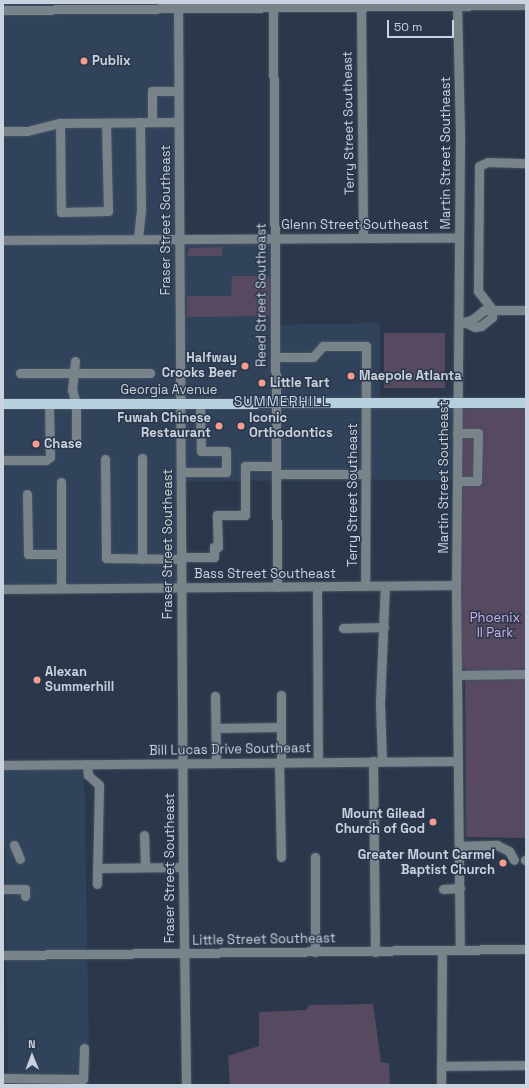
<!DOCTYPE html>
<html>
<head>
<meta charset="utf-8">
<style>
  body { margin:0 }
  #map { position:relative; width:529px; height:1088px; overflow:hidden; background:#2b384b; font-family:"Space Grotesk",sans-serif }
  div>[style] { position:absolute }
  .built>* { inset:0; background:#31435b; transform-origin:0 0 }
  .green>* { inset:0; background:#564960; transform-origin:0 0 }
  .roads { filter:drop-shadow(0 0 1px #475465) drop-shadow(0 0 1px #475465) }
  .minor>* { height:9px; margin:-4.5px; padding:0 4.5px; transform-origin:4.5px; border-radius:4.5px; background:#78848a }
  .major>* { height:10px; margin:-5px; padding:0 5px; transform-origin:5px; border-radius:5px; background:#b7d0dd }
  .dots>* { width:11px; height:11px; translate:-50% -50%; box-sizing:border-box; border:2px solid #2b384b; border-radius:50% }
  span { translate:-50% -50%; white-space:nowrap; text-align:center; line-height:1.15; -webkit-text-stroke:3px #2b384b; paint-order:stroke }
  .poi-label { font-size:13px; color:#c9d2de; font-weight:700 }
  .left { translate:0 -50%; text-align:left }
  .right { translate:-100% -50%; text-align:right }
  .street-label { font-size:13px; color:#c9d2de }
  .park-label { font-size:13px; color:#d0afea }
  .neighbourhood-label { font-size:14px; color:#c3d4ec; letter-spacing:1px }
  .frame { position:absolute; inset:0; border:4px solid #c9d2de; pointer-events:none }
  .north { position:absolute; left:12px; top:1036px; width:40px; height:40px; -webkit-text-stroke:3px #2b384b; paint-order:stroke; rotate:359deg; font-size:11px; font-weight:700; line-height:16px; text-align:center; color:#c9d2de }
  .north::after { content:''; display:block; margin:auto; width:14px; height:18px; background:#c9d2de; clip-path:polygon(50% 0,100% 100%,50% 72%,0 100%) }
  .scale { position:absolute; left:387px; top:20px; width:67px; height:18px; box-sizing:border-box; border:2px solid #c9d2de; border-top:0; padding-left:5px; font-size:12px; line-height:14px; white-space:nowrap; color:#c9d2de; -webkit-text-stroke:3px #2b384b; paint-order:stroke }
</style>
</head>
<body>
<div id="map">
  <div class="built">
    <div style="clip-path:polygon(3px 3px,174px 3px,179px 239px,276px 239px,276px 325px,380px 323px,380px 403px,457px 403px,455px 480px,181px 481px,182px 588px,3px 589px)"></div>
    <div style="left:84px;top:764px;width:321px;height:81px;rotate:89deg"></div>
  </div>
  <div class="green">
    <div style="clip-path:polygon(222px 247px,222px 256px,187px 256px,189px 248px)"></div>
    <div style="clip-path:polygon(232px 276px,270px 276px,270px 316px,187px 317px,187px 296px,231px 296px)"></div>
    <div style="left:384px;top:333px;width:61px;height:55px"></div>
    <div style="clip-path:polygon(456px 405px,526px 405px,526px 838px,466px 837px,465px 668px,458px 668px)"></div>
    <div style="clip-path:polygon(373px 1004px,381px 1062px,389px 1063px,390px 1085px,230px 1085px,228px 1056px,259px 1046px,259px 1012px,306px 1010px,309px 1005px)"></div>
  </div>
  <div class="roads">
    <div class="minor">
      <div style="left:178px;top:3px;width:864px;rotate:89.67deg"></div>
      <div style="left:183px;top:867px;width:218px;rotate:89.2deg"></div>
      <div style="left:273px;top:3px;width:584px;rotate:89.61deg"></div>
      <div style="left:457px;top:3px;width:135px;rotate:88.7deg"></div>
      <div style="left:460px;top:138px;width:447px;rotate:90.5deg"></div>
      <div style="left:456px;top:585px;width:365px;rotate:89.4deg"></div>
      <div style="left:361px;top:7px;width:231px;rotate:89.5deg"></div>
      <div style="left:3px;top:10px;width:523px;rotate:-0.55deg"></div>
      <div style="left:152px;top:122px;width:31px;rotate:-90deg"></div>
      <div style="left:152px;top:91px;width:26px"></div>
      <div style="left:60px;top:123px;width:89px;rotate:89.4deg"></div>
      <div style="left:61px;top:212px;width:47px;rotate:-1.2deg"></div>
      <div style="left:108px;top:211px;width:88px;rotate:-91.3deg"></div>
      <div style="left:3px;top:131px;width:24px"></div>
      <div style="left:27px;top:131px;width:34px;rotate:-14deg"></div>
      <div style="left:60px;top:123px;width:118px;rotate:-0.5deg"></div>
      <div style="left:138px;top:238px;width:31px;rotate:-84deg"></div>
      <div style="left:141px;top:207px;width:85px;rotate:-90.7deg"></div>
      <div style="left:3px;top:240px;width:456px;rotate:-0.3deg"></div>
      <div style="left:462px;top:323px;width:12px;rotate:-20deg"></div>
      <div style="left:473px;top:319px;width:14px;rotate:-39deg"></div>
      <div style="left:484px;top:310px;width:42px"></div>
      <div style="left:466px;top:323px;width:10px;rotate:24deg"></div>
      <div style="left:475px;top:327px;width:6px;rotate:-9deg"></div>
      <div style="left:481px;top:326px;width:14px;rotate:-39deg"></div>
      <div style="left:492px;top:317px;width:8px;rotate:-90deg"></div>
      <div style="left:492px;top:309px;width:23px;rotate:-128deg"></div>
      <div style="left:478px;top:291px;width:125px;rotate:-89.5deg"></div>
      <div style="left:479px;top:166px;width:10px;rotate:-24deg"></div>
      <div style="left:488px;top:162px;width:38px;rotate:2deg"></div>
      <div style="left:276px;top:357px;width:37px"></div>
      <div style="left:313px;top:357px;width:15px;rotate:-48deg"></div>
      <div style="left:323px;top:346px;width:43px"></div>
      <div style="left:366px;top:346px;width:240px;rotate:90.2deg"></div>
      <div style="left:75px;top:361px;width:29px;rotate:96deg"></div>
      <div style="left:72px;top:390px;width:14px;rotate:73deg"></div>
      <div style="left:76px;top:403px;width:36px;rotate:90deg"></div>
      <div style="left:20px;top:373px;width:130px"></div>
      <div style="left:142px;top:458px;width:101px;rotate:90deg"></div>
      <div style="left:105px;top:459px;width:99px;rotate:89.4deg"></div>
      <div style="left:106px;top:558px;width:76px;rotate:0.8deg"></div>
      <div style="left:3px;top:460px;width:43px"></div>
      <div style="left:46px;top:460px;width:5px;rotate:-37deg"></div>
      <div style="left:50px;top:457px;width:54px;rotate:-91.1deg"></div>
      <div style="left:181px;top:472px;width:45px"></div>
      <div style="left:226px;top:472px;width:21px;rotate:-90deg"></div>
      <div style="left:226px;top:451px;width:25px;rotate:180deg"></div>
      <div style="left:201px;top:451px;width:48px;rotate:-91.2deg"></div>
      <div style="left:276px;top:474px;width:90px"></div>
      <div style="left:457px;top:481px;width:20px"></div>
      <div style="left:477px;top:481px;width:48px;rotate:-88.8deg"></div>
      <div style="left:478px;top:433px;width:21px;rotate:180deg"></div>
      <div style="left:27px;top:494px;width:60px;rotate:89deg"></div>
      <div style="left:28px;top:554px;width:33px"></div>
      <div style="left:182px;top:557px;width:32px"></div>
      <div style="left:214px;top:557px;width:10px;rotate:-90deg"></div>
      <div style="left:214px;top:547px;width:4px"></div>
      <div style="left:218px;top:547px;width:32px;rotate:-92deg"></div>
      <div style="left:217px;top:515px;width:28px"></div>
      <div style="left:245px;top:515px;width:49px;rotate:-90deg"></div>
      <div style="left:245px;top:466px;width:31px"></div>
      <div style="left:317px;top:587px;width:175px;rotate:89.7deg"></div>
      <div style="left:61px;top:588px;width:106px;rotate:-90deg"></div>
      <div style="left:3px;top:589px;width:453px;rotate:-0.5deg"></div>
      <div style="left:343px;top:628px;width:41px;rotate:-1.4deg"></div>
      <div style="left:457px;top:675px;width:69px;rotate:-0.8deg"></div>
      <div style="left:281px;top:695px;width:67px;rotate:90deg"></div>
      <div style="left:215px;top:696px;width:67px;rotate:89.1deg"></div>
      <div style="left:216px;top:728px;width:65px;rotate:-0.9deg"></div>
      <div style="left:373px;top:761px;width:191px;rotate:89.4deg"></div>
      <div style="left:382px;top:761px;width:58px;rotate:-92deg"></div>
      <div style="left:380px;top:703px;width:117px;rotate:-87.6deg"></div>
      <div style="left:279px;top:762px;width:95px;rotate:88.8deg"></div>
      <div style="left:87px;top:764px;width:11px;rotate:85deg"></div>
      <div style="left:88px;top:775px;width:15px;rotate:42deg"></div>
      <div style="left:99px;top:785px;width:99px;rotate:91.2deg"></div>
      <div style="left:3px;top:765px;width:455px;rotate:-0.5deg"></div>
      <div style="left:144px;top:835px;width:32px;rotate:88deg"></div>
      <div style="left:14px;top:845px;width:15px;rotate:67deg"></div>
      <div style="left:459px;top:846px;width:38px;rotate:-2deg"></div>
      <div style="left:497px;top:845px;width:13px;rotate:27deg"></div>
      <div style="left:509px;top:851px;width:10px;rotate:61deg"></div>
      <div style="left:525px;top:860px;width:1px"></div>
      <div style="left:97px;top:868px;width:86px;rotate:-0.7deg"></div>
      <div style="left:3px;top:889px;width:22px"></div>
      <div style="left:25px;top:889px;width:7px;rotate:90deg"></div>
      <div style="left:443px;top:889px;width:17px;rotate:-3deg"></div>
      <div style="left:315px;top:952px;width:95px;rotate:-90deg"></div>
      <div style="left:3px;top:955px;width:523px;rotate:-0.66deg"></div>
      <div style="left:441px;top:1066px;width:85px;rotate:-0.7deg"></div>
      <div style="left:3px;top:1078px;width:80px;rotate:0.7deg"></div>
      <div style="left:83px;top:1079px;width:31px;rotate:-88deg"></div>
      <div style="left:441px;top:1085px;width:134px;rotate:-89.6deg"></div>
    </div>
    <div class="major">
      <div style="left:3px;top:404px;width:523px;rotate:-0.11deg"></div>
    </div>
  </div>
  <div class="dots">
    <div style="left:84px;top:61px;background:#f59d8e"></div>
    <div style="left:245px;top:366px;background:#f59d8e"></div>
    <div style="left:351px;top:376px;background:#f59d8e"></div>
    <div style="left:262px;top:383px;background:#f59d8e"></div>
    <div style="left:219px;top:426px;background:#f59d8e"></div>
    <div style="left:241px;top:426px;background:#f59d8e"></div>
    <div style="left:36px;top:444px;background:#f59d8e"></div>
    <div style="left:37px;top:680px;background:#f59d8e"></div>
    <div style="left:433px;top:822px;background:#f59d8e"></div>
    <div style="left:503px;top:863px;background:#f59d8e"></div>
  </div>
  <div class="poi-label">
    <span class="left" style="left:92px;top:61px">Publix</span>
    <span class="right" style="left:237px;top:366px">Halfway<br>Crooks Beer</span>
    <span class="left" style="left:359px;top:376px">Maepole Atlanta</span>
    <span class="left" style="left:270px;top:383px">Little Tart</span>
    <span class="right" style="left:211px;top:426px">Fuwah Chinese<br>Restaurant</span>
    <span class="left" style="left:249px;top:426px">Iconic<br>Orthodontics</span>
    <span class="left" style="left:44px;top:444px">Chase</span>
    <span class="left" style="left:45px;top:680px">Alexan<br>Summerhill</span>
    <span class="right" style="left:425px;top:822px">Mount Gilead<br>Church of God</span>
    <span class="right" style="left:495px;top:863px">Greater Mount Carmel<br>Baptist Church</span>
  </div>
  <div class="street-label">
    <span style="left:349px;top:123px;rotate:-91deg">Terry Street Southeast</span>
    <span style="left:446px;top:153px;rotate:-90deg">Martin Street Southeast</span>
    <span style="left:166px;top:220px;rotate:-90deg">Fraser Street Southeast</span>
    <span style="left:355px;top:225px">Glenn Street Southeast</span>
    <span style="left:262px;top:295px;rotate:-90deg">Reed Street Southeast</span>
    <span style="left:169px;top:390px">Georgia Avenue</span>
    <span style="left:444px;top:477px;rotate:-90deg">Martin Street Southeast</span>
    <span style="left:353px;top:495px;rotate:-90deg">Terry Street Southeast</span>
    <span style="left:168px;top:544px;rotate:-90deg">Fraser Street Southeast</span>
    <span style="left:265px;top:574px">Bass Street Southeast</span>
    <span style="left:230px;top:750px;rotate:-1deg">Bill Lucas Drive Southeast</span>
    <span style="left:170px;top:868px;rotate:-90deg">Fraser Street Southeast</span>
    <span style="left:264px;top:940px;rotate:-1deg">Little Street Southeast</span>
  </div>
  <div class="park-label">
    <span style="left:495px;top:626px">Phoenix<br>II Park</span>
  </div>
  <div class="neighbourhood-label">
    <span style="left:282px;top:401px">SUMMERHILL</span>
  </div>
  <div class="frame"></div>
  <div class="north">N</div>
  <div class="scale">50 m</div>
</div>
</body>
</html>
